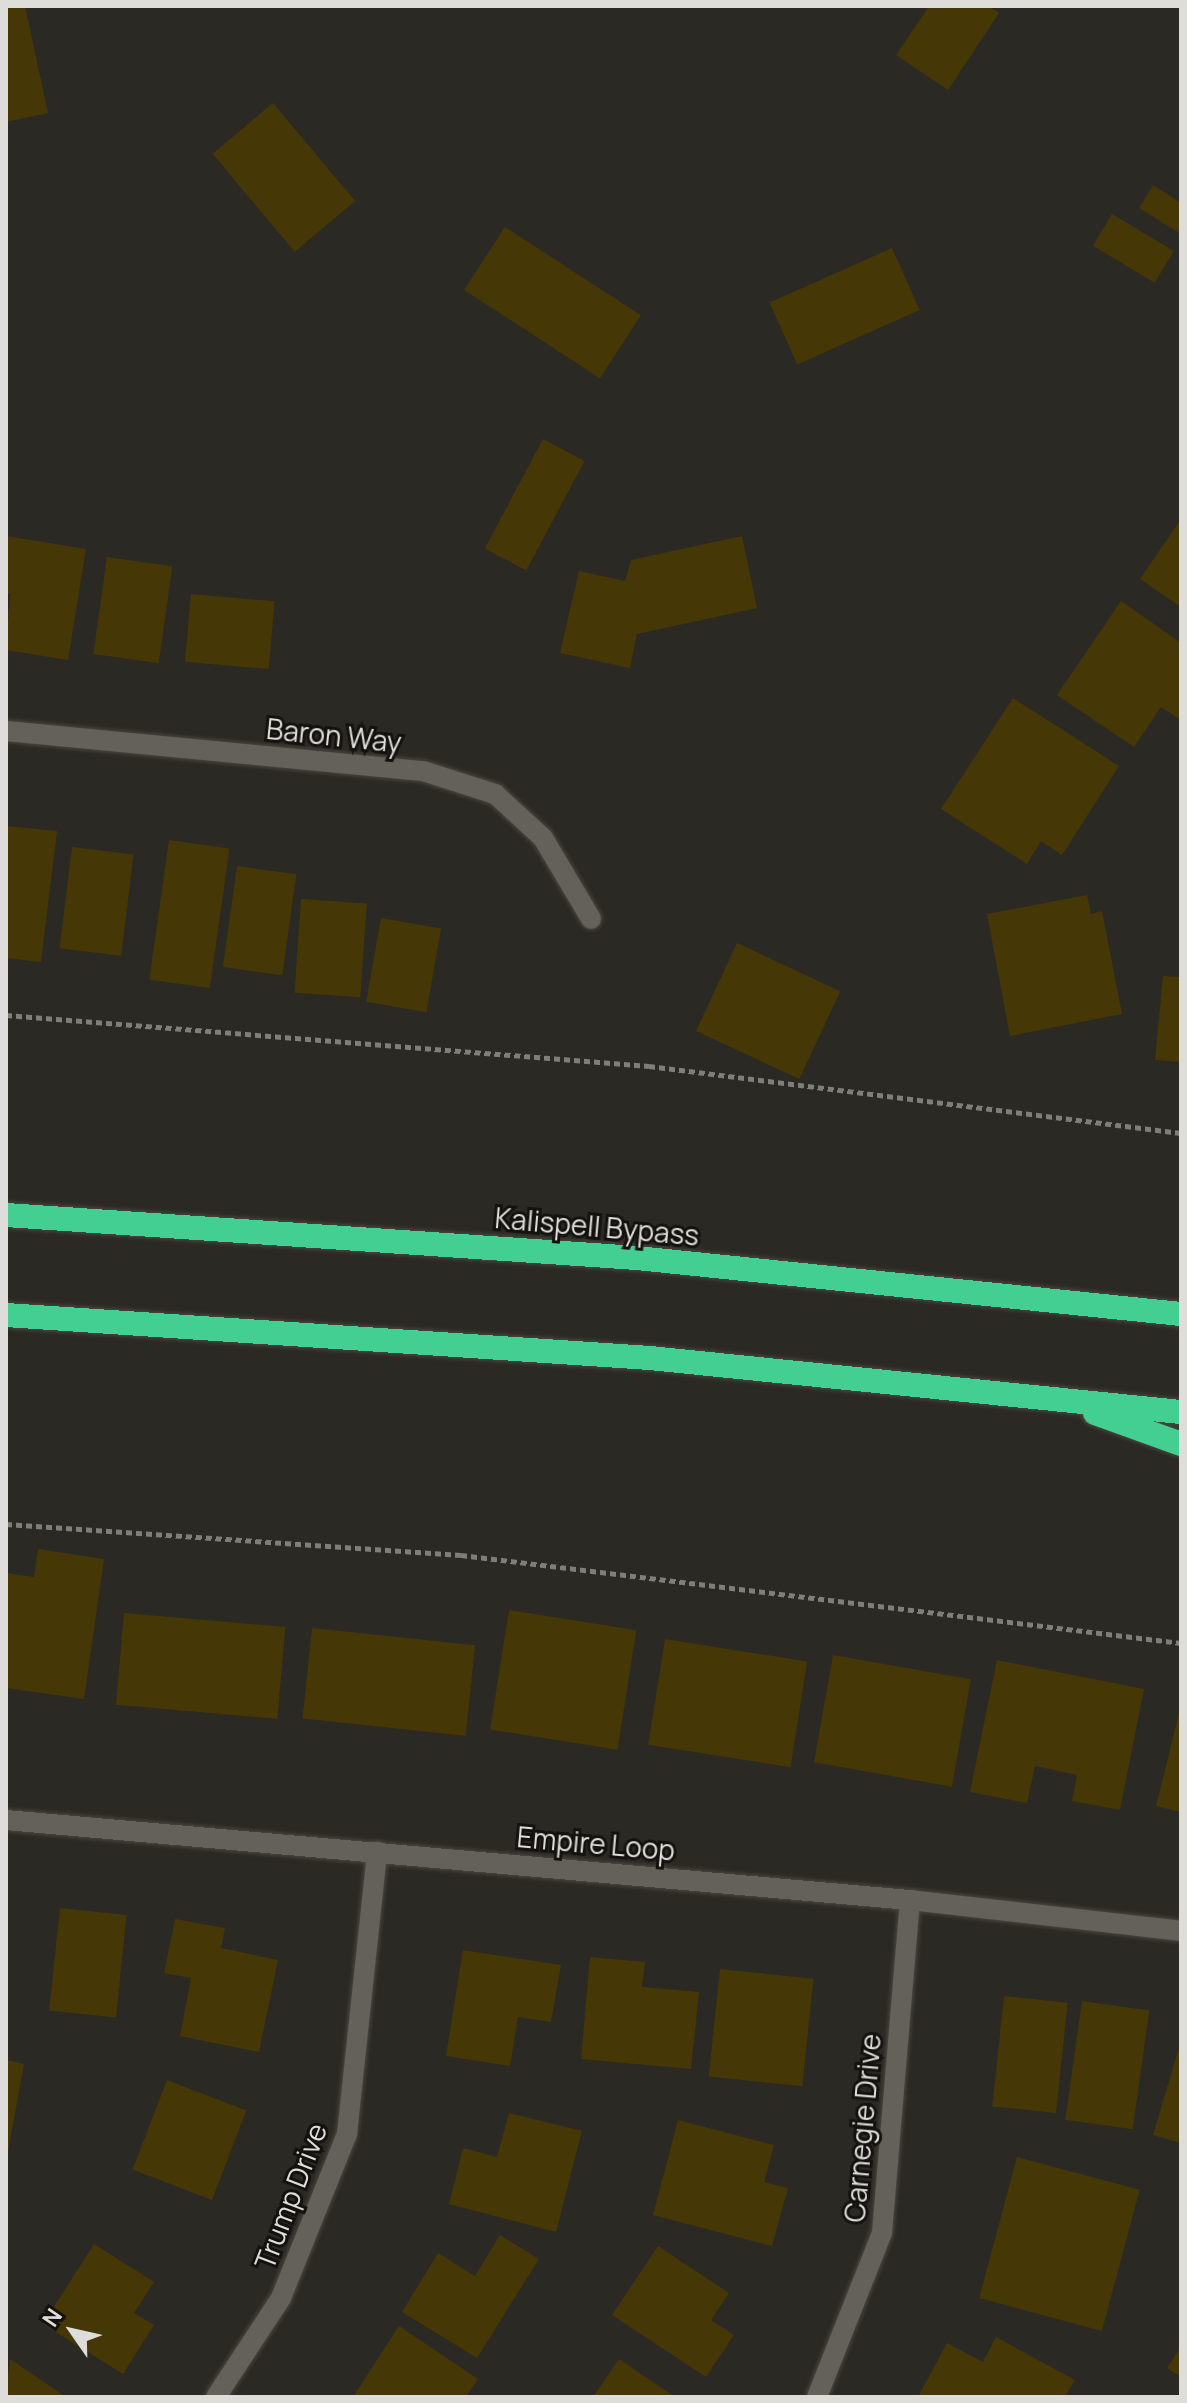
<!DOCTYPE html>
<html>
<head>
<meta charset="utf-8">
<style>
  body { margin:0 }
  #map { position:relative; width:1187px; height:2403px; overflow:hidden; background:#2b2923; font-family:Manrope,sans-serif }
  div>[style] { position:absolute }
  .building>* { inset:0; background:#463707; transform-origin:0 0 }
  .path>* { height:5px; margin-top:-2.5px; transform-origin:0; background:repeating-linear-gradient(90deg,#807e79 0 6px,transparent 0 10px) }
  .roads { filter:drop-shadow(0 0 2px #494741) drop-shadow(0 0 2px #494741) }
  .minor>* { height:20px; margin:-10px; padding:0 10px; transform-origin:10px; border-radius:10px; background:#63615a }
  .highway>* { height:24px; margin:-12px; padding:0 12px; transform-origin:12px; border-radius:12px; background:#44cf92 }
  span { translate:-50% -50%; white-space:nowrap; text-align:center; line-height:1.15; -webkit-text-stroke:6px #13120f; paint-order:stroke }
  .street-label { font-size:28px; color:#deddd9 }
  .frame { position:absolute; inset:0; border:8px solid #deddd9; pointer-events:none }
  .north { position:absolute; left:32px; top:2291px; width:80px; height:80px; -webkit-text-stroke:6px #13120f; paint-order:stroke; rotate:304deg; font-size:22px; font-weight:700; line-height:32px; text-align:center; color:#deddd9 }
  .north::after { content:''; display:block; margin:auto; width:28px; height:36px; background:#deddd9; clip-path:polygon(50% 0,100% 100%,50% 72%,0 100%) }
</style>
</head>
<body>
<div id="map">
  <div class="building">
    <div style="clip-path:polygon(6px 6px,25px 6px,48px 113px,6px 122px)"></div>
    <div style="clip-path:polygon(929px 6px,989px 6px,999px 13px,948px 90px,896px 55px)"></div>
    <div style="left:273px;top:103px;width:128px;height:79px;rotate:50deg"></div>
    <div style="clip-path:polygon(1153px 185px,1181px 203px,1181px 234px,1139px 208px)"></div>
    <div style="left:1112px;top:214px;width:72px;height:37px;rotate:31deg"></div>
    <div style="left:505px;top:227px;width:162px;height:75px;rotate:33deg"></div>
    <div style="left:892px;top:248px;width:68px;height:134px;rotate:66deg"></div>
    <div style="left:543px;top:439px;width:47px;height:124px;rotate:28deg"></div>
    <div style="clip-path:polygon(1181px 519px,1181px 607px,1140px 579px)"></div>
    <div style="clip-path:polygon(6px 536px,86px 549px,68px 660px,6px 650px,10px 594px,6px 594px)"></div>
    <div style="clip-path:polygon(742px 536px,757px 608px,637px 634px,630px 668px,560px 653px,579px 571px,625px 581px,631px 560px)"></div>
    <div style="left:107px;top:557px;width:66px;height:98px;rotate:8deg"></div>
    <div style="left:191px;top:594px;width:84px;height:68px;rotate:5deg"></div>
    <div style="clip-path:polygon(1121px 601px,1181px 643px,1181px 720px,1161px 707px,1134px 747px,1057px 695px)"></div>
    <div style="clip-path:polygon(1013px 698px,1119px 766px,1062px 855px,1041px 841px,1027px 864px,941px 809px)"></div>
    <div style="clip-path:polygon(6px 826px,57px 831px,41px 962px,6px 958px)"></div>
    <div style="left:169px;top:840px;width:61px;height:141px;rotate:8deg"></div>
    <div style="left:72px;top:847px;width:62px;height:102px;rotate:7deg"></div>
    <div style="left:237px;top:866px;width:60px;height:102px;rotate:8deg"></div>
    <div style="clip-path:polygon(1087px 895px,1091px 914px,1102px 911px,1122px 1014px,1010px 1036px,987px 914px)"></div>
    <div style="left:301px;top:899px;width:66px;height:94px;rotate:4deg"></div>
    <div style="left:381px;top:918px;width:61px;height:85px;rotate:10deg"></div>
    <div style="left:737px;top:943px;width:114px;height:97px;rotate:25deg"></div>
    <div style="clip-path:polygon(1163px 976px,1181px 977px,1181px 1062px,1155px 1060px)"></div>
    <div style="clip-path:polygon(38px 1549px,104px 1559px,84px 1699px,6px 1688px,6px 1573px,34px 1577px)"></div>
    <div style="left:509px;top:1610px;width:129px;height:121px;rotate:9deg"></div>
    <div style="left:124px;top:1613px;width:162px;height:92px;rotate:5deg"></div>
    <div style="left:312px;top:1628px;width:164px;height:91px;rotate:6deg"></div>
    <div style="left:665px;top:1639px;width:144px;height:107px;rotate:9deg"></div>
    <div style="left:833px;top:1655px;width:140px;height:109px;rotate:10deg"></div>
    <div style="clip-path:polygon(997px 1660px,1144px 1689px,1120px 1810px,1072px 1801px,1077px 1775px,1035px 1766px,1027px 1803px,970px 1792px)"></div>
    <div style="clip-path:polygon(1180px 1709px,1181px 1709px,1181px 1812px,1156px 1806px)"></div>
    <div style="left:60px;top:1908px;width:67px;height:103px;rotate:6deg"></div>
    <div style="clip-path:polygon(175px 1919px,225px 1928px,221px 1948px,278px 1960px,259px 2052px,180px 2036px,191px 1978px,164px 1973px)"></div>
    <div style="clip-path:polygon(463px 1950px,561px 1965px,551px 2022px,518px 2017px,510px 2066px,446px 2056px)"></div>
    <div style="clip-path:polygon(590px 1957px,645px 1962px,642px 1987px,699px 1992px,691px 2069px,581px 2059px)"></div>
    <div style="left:720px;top:1969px;width:94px;height:108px;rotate:6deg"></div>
    <div style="left:1004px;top:1996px;width:64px;height:111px;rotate:6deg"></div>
    <div style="left:1082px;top:2001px;width:68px;height:120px;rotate:8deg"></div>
    <div style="clip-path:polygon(1180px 2044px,1181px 2044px,1181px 2143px,1153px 2135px)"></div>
    <div style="clip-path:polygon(6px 2060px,24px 2064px,8px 2152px,6px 2152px)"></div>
    <div style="left:167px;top:2080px;width:85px;height:96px;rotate:21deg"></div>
    <div style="clip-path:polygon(509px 2113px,582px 2131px,556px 2232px,449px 2204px,463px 2148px,497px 2157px)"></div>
    <div style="clip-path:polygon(678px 2120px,774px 2145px,764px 2182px,788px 2188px,772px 2246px,653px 2215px)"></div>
    <div style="left:1017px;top:2157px;width:127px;height:146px;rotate:15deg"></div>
    <div style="clip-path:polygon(500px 2235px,539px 2259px,477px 2358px,402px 2312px,438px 2253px,475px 2276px)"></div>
    <div style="clip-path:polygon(94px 2244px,154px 2282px,134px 2313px,154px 2325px,123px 2374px,43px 2324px)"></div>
    <div style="clip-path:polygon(658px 2246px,729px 2293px,711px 2320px,734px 2335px,706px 2377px,612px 2315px)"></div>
    <div style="clip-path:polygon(399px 2326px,478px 2379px,466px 2397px,353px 2397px)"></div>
    <div style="clip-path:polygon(996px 2337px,1075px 2380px,1065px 2397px,918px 2397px,947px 2343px,983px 2362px)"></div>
    <div style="clip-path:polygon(1181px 2347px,1181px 2377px,1167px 2368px)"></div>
    <div style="clip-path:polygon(10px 2359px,66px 2397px,6px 2397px)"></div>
    <div style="clip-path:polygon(619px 2359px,675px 2397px,593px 2397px)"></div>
  </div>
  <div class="path">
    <div style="left:6px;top:1015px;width:645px;rotate:4.53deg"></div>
    <div style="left:649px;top:1066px;width:536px;rotate:7.18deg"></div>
    <div style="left:6px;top:1524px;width:456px;rotate:3.9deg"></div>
    <div style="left:461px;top:1555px;width:725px;rotate:6.97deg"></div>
  </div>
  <div class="roads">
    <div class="minor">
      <div style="left:6px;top:731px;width:419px;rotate:5.5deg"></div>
      <div style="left:423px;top:771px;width:76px;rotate:17.7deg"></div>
      <div style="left:495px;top:794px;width:65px;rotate:42.5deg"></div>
      <div style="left:543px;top:838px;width:94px;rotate:59.3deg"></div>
      <div style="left:6px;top:1820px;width:908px;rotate:5.06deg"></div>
      <div style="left:910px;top:1900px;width:273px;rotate:6.5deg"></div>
      <div style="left:216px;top:2397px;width:118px;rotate:-56.7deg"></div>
      <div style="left:281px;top:2298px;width:177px;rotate:-68.1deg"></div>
      <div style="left:347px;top:2134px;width:284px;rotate:-83.9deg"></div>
      <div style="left:817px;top:2397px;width:176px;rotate:-68.4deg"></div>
      <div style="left:882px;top:2233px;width:334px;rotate:-85.2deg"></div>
    </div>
    <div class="highway">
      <div style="left:6px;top:1215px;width:632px;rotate:3.9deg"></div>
      <div style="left:637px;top:1258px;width:547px;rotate:5.88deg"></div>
      <div style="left:6px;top:1315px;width:645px;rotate:3.82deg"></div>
      <div style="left:650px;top:1358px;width:534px;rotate:5.81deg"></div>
      <div style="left:1095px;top:1413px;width:91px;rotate:19.8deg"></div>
    </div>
  </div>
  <div class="street-label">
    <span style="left:334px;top:735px;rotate:6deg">Baron Way</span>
    <span style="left:597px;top:1226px;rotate:5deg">Kalispell Bypass</span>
    <span style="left:596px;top:1843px;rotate:5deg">Empire Loop</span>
    <span style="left:862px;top:2128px;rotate:-85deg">Carnegie Drive</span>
    <span style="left:290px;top:2196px;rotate:-69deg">Trump Drive</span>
  </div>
  <div class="frame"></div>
  <div class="north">N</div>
</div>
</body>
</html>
